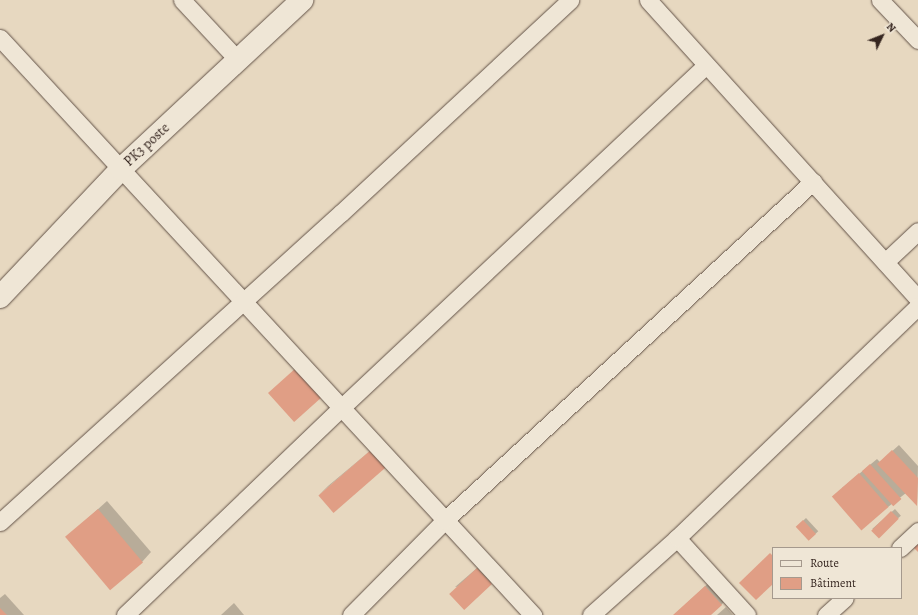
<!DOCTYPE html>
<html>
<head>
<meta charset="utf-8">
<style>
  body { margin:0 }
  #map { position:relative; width:918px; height:615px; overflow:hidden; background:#e7d8c0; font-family:Alegreya,serif }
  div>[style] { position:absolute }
  .shadow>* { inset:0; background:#0003; transform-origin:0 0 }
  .building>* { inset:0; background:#e09e85; transform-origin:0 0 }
  .roads { filter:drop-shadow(0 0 1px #625247) drop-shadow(0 0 1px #625247) }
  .street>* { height:17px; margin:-8.5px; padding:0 8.5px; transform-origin:8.5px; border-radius:8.5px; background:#efe6d6 }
  .secondary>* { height:22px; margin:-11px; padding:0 11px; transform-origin:11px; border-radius:11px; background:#efe6d6 }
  span { translate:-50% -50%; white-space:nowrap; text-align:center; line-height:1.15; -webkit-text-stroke:3.5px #efe6d6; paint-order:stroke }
  .street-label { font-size:14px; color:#35251f }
  .legend { position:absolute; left:772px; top:547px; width:130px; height:52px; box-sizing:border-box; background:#efe6d6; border:1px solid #a5998d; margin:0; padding:5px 7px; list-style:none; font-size:12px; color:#35251f }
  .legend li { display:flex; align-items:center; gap:8px; height:20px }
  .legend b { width:20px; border:1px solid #a5998d }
  .north { position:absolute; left:862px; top:16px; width:40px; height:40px; -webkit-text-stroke:3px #efe6d6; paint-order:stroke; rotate:47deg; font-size:11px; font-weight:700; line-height:16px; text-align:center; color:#35251f }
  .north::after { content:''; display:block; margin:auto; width:14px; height:18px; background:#35251f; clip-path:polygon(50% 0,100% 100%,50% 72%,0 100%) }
</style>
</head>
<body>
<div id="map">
  <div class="shadow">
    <div style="clip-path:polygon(382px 441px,319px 495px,328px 486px)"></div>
    <div style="clip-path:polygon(899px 445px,918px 466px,917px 505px,906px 493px,888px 507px,842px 488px,877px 459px,880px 462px)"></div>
    <div style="clip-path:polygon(107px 501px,151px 552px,142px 562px,67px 537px)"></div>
    <div style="left:895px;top:509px;width:9px;height:30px;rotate:49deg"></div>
    <div style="left:806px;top:518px;width:18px;height:12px;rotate:47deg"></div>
    <div style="clip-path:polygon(484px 562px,497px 577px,491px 583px,455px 587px)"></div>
    <div style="clip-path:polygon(715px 577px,731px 595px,722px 604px,710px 615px,674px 615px)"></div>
    <div style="clip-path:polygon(5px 594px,24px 615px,0 615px,0 598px)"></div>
    <div style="clip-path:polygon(234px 603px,244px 615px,221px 615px)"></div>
    <div style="clip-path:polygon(726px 607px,733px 615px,717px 615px)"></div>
  </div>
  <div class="building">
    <div style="left:297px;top:367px;width:39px;height:39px;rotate:48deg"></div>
    <div style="left:372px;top:449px;width:23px;height:71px;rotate:49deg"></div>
    <div style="clip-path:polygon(892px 450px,918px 478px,917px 506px,877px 464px)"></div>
    <div style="left:870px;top:464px;width:47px;height:11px;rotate:48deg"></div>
    <div style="left:859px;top:473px;width:45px;height:36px;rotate:49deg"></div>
    <div style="left:98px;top:509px;width:70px;height:43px;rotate:50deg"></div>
    <div style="left:891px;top:511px;width:11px;height:28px;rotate:45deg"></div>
    <div style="left:803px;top:520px;width:19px;height:10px;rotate:47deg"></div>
    <div style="clip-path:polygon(918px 540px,918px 552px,912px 546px)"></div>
    <div style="clip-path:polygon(770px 553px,773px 556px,773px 584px,756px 600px,739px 583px)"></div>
    <div style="left:477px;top:568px;width:22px;height:38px;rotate:47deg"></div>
    <div style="clip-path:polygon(705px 586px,722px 605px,711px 615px,673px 615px)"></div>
    <div style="clip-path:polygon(0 608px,7px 615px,0 615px)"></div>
  </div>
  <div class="roads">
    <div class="street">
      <div style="left:182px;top:0;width:82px;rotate:47deg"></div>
      <div style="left:648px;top:0;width:403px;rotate:47.9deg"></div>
      <div style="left:880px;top:0;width:55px;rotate:46.5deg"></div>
      <div style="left:0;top:38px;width:786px;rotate:47.27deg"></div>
      <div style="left:885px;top:262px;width:45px;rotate:-43.2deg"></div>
      <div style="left:0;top:522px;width:460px;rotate:-42.2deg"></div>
      <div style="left:341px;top:213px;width:313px;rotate:-42.9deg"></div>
      <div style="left:677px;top:538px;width:104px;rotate:47.7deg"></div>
      <div style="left:900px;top:548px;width:25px;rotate:-43deg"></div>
      <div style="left:125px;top:615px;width:301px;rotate:-43.8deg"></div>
      <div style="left:342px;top:407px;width:499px;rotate:-43.2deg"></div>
      <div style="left:351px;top:615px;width:134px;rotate:-45.3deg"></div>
      <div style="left:445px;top:520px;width:500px;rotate:-42.6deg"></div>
      <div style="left:591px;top:615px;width:115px;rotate:-41.8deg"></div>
      <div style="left:677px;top:538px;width:335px;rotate:-43.9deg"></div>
      <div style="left:826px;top:615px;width:25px;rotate:-42deg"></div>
    </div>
    <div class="secondary">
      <div style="left:0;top:297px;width:176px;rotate:-46.6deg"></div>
      <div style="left:121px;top:169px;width:248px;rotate:-43deg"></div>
    </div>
  </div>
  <div class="street-label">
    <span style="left:147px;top:145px;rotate:-43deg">PK3 poste</span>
  </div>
  <ul class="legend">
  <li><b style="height:5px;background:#efe6d6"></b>Route</li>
  <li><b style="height:11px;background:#e09e85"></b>Bâtiment</li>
  </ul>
  <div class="north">N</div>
</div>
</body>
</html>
